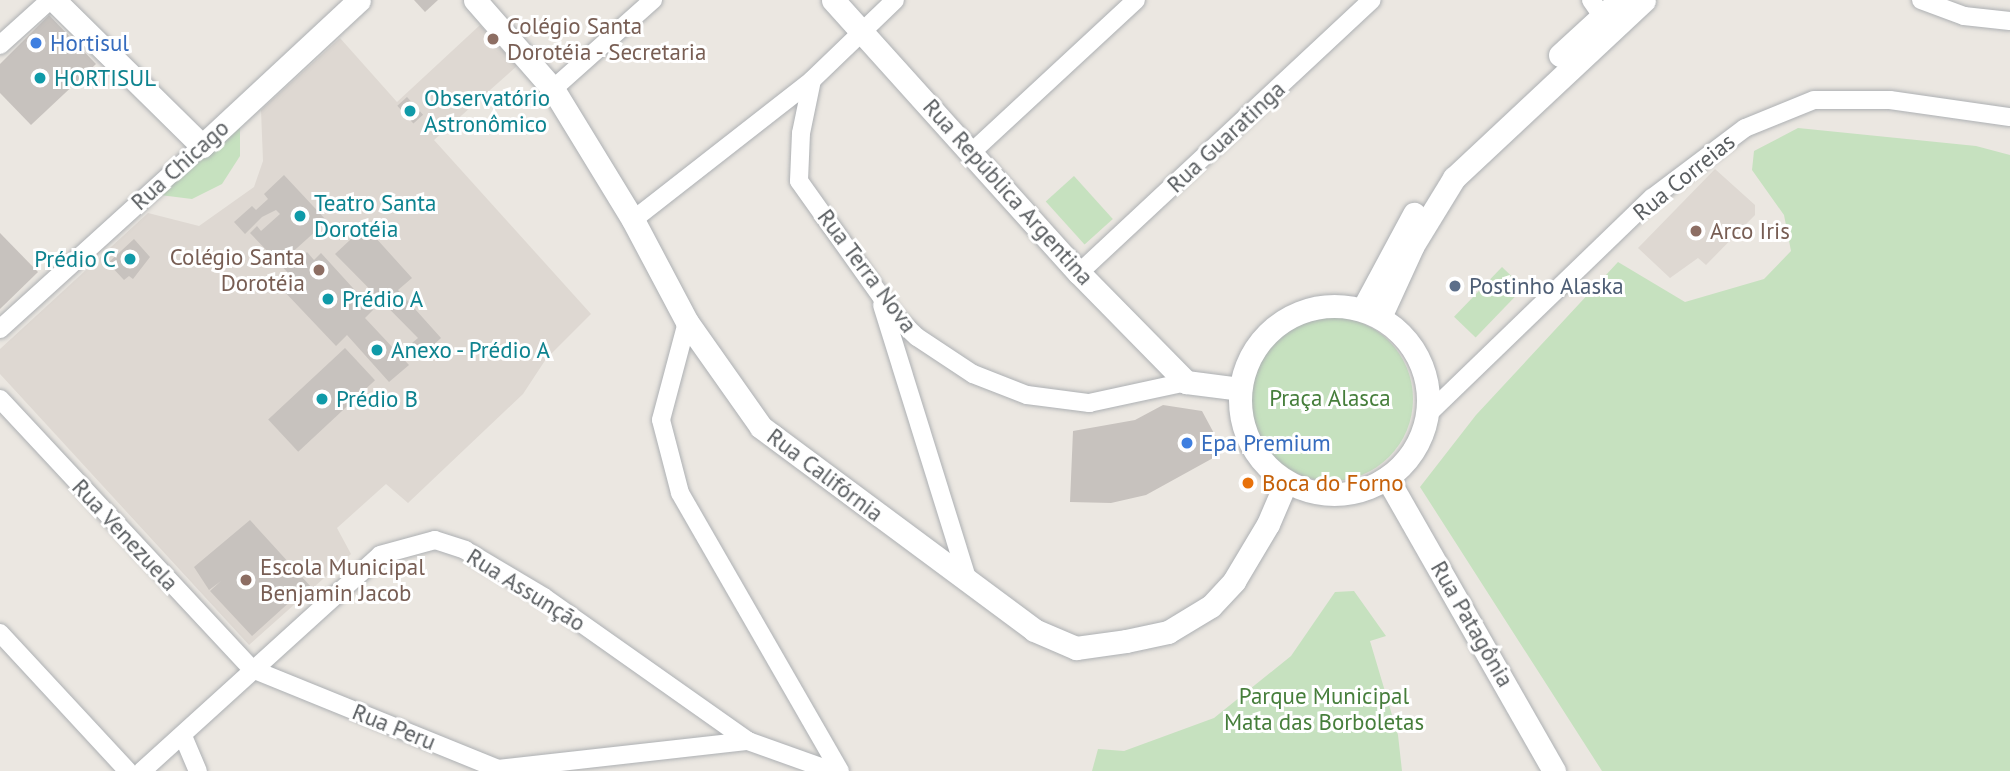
<!DOCTYPE html>
<html>
<head>
<meta charset="utf-8">
<style>
  body { margin:0 }
  #map { position:relative; width:2010px; height:771px; overflow:hidden; background:#ebe7e1; font-family:"PT Sans",sans-serif }
  div>[style] { position:absolute }
  .education>* { inset:0; background:#ded8d2 }
  .green>* { inset:0; background:#c6e1bf; transform-origin:0 0 }
  .round { border-radius:50% }
  .building>* { inset:0; background:#c7c2be; transform-origin:0 0 }
  .roads { filter:drop-shadow(0 0 2px #adb0b3) drop-shadow(0 0 2px #adb0b3) }
  .minor>* { height:18px; margin:-9px; padding:0 9px; transform-origin:9px; border-radius:9px; background:#fff }
  .tertiary>* { height:23px; margin:-11.5px; padding:0 11.5px; transform-origin:11.5px; border-radius:11.5px; background:#fff }
  .tertiary>.ring { margin:-11.5px; padding:0; box-sizing:content-box; background:none; border:23px solid #fff; border-radius:50% }
  .dots>* { width:19px; height:19px; translate:-50% -50%; box-sizing:border-box; border:4px solid #fff; border-radius:50% }
  span { translate:-50% -50%; white-space:nowrap; text-align:center; line-height:1.15; -webkit-text-stroke:6px #fff; paint-order:stroke }
  .education-label { font-size:23px; color:#785e54 }
  .left { translate:0 -50%; text-align:left }
  .right { translate:-100% -50%; text-align:right }
  .shop-label { font-size:23px; color:#366cbe }
  .culture-label { font-size:23px; color:#0d838f }
  .street-label { font-size:23px; color:#5a5e61 }
  .service-label { font-size:23px; color:#4e5e75 }
  .park-label { font-size:23px; color:#467e3b }
  .food-label { font-size:23px; color:#c56008 }
</style>
</head>
<body>
<div id="map">
  <div class="education">
    <div style="clip-path:polygon(480px 25px,517px 66px,434px 140px,591px 314px,546px 359px,523px 394px,408px 503px,386px 484px,337px 528px,351px 554px,249px 645px,0 374px,0 349px,148px 213px,199px 226px,254px 187px,263px 161px,261px 110px,340px 38px,397px 102px)"></div>
    <div style="clip-path:polygon(1715px 169px,1755px 205px,1755px 215px,1706px 265px,1698px 258px,1670px 278px,1638px 248px)"></div>
  </div>
  <div class="green">
    <div style="clip-path:polygon(240px 122px,240px 156px,222px 184px,192px 199px,160px 195px)"></div>
    <div style="clip-path:polygon(1798px 128px,1976px 146px,2010px 155px,2010px 771px,1602px 771px,1420px 487px,1476px 415px,1618px 262px,1685px 302px,1764px 279px,1791px 251px,1784px 215px,1752px 170px,1754px 151px)"></div>
    <div style="left:1074px;top:176px;width:58px;height:38px;rotate:48deg"></div>
    <div style="left:1502px;top:267px;width:30px;height:69px;rotate:44deg"></div>
    <div class="round" style="left:1249px;top:317px;width:164px;height:164px"></div>
    <div style="clip-path:polygon(1354px 591px,1386px 636px,1370px 641px,1398px 735px,1402px 771px,1092px 771px,1098px 749px,1124px 751px,1214px 718px,1291px 656px,1335px 592px)"></div>
  </div>
  <div class="building">
    <div style="clip-path:polygon(414px 0,438px 0,425px 12px)"></div>
    <div style="clip-path:polygon(49px 15px,96px 64px,31px 125px,0 93px,0 64px)"></div>
    <div style="left:407px;top:97px;width:24px;height:13px;rotate:48deg"></div>
    <div style="clip-path:polygon(284px 175px,327px 221px,287px 257px,288px 264px,292px 268px,307px 252px,314px 260px,321px 253px,373px 310px,365px 318px,409px 365px,389px 382px,347px 335px,336px 346px,282px 289px,293px 278px,250px 233px,257px 226px,261px 231px,280px 214px,276px 210px,262px 217px,245px 234px,234px 222px,252px 206px,256px 210px,268px 199px,264px 194px)"></div>
    <div style="clip-path:polygon(365px 226px,412px 278px,398px 290px,441px 338px,417px 360px,406px 348px,418px 338px,335px 254px)"></div>
    <div style="clip-path:polygon(0 233px,38px 272px,0 309px)"></div>
    <div style="clip-path:polygon(134px 239px,150px 257px,133px 279px,129px 276px,124px 280px,108px 263px)"></div>
    <div style="left:345px;top:348px;width:44px;height:105px;rotate:47deg"></div>
    <div style="clip-path:polygon(1163px 405px,1202px 411px,1224px 452px,1146px 495px,1111px 503px,1070px 502px,1073px 431px,1135px 420px)"></div>
    <div style="clip-path:polygon(250px 520px,312px 588px,296px 603px,293px 599px,252px 636px,210px 591px,221px 581px,209px 590px,194px 567px)"></div>
  </div>
  <div class="roads">
    <div class="minor">
      <div style="left:1591px;top:0;width:19px;rotate:55deg"></div>
      <div style="left:1921px;top:0;width:46px;rotate:20.4deg"></div>
      <div style="left:1964px;top:16px;width:46px;rotate:6.2deg"></div>
      <div style="left:0;top:45px;width:67px;rotate:-42deg"></div>
      <div style="left:812px;top:80px;width:54px;rotate:101.7deg"></div>
      <div style="left:801px;top:133px;width:48px;rotate:92.4deg"></div>
      <div style="left:799px;top:181px;width:166px;rotate:54.6deg"></div>
      <div style="left:895px;top:316px;width:30px;rotate:44deg"></div>
      <div style="left:917px;top:337px;width:67px;rotate:33.5deg"></div>
      <div style="left:973px;top:374px;width:58px;rotate:21.3deg"></div>
      <div style="left:1027px;top:395px;width:63px;rotate:7.4deg"></div>
      <div style="left:1089px;top:403px;width:99px;rotate:-12.2deg"></div>
      <div style="left:553px;top:89px;width:134px;rotate:-41.7deg"></div>
      <div style="left:973px;top:151px;width:222px;rotate:-42.8deg"></div>
      <div style="left:633px;top:220px;width:227px;rotate:-38deg"></div>
      <div style="left:812px;top:80px;width:115px;rotate:-43.9deg"></div>
      <div style="left:1079px;top:273px;width:400px;rotate:-43deg"></div>
      <div style="left:882px;top:305px;width:286px;rotate:72.7deg"></div>
      <div style="left:687px;top:322px;width:101px;rotate:104.9deg"></div>
      <div style="left:661px;top:420px;width:75px;rotate:75.4deg"></div>
      <div style="left:680px;top:493px;width:321px;rotate:60.1deg"></div>
      <div style="left:0;top:329px;width:273px;rotate:-42.2deg"></div>
      <div style="left:0;top:399px;width:369px;rotate:47deg"></div>
      <div style="left:252px;top:669px;width:266px;rotate:22.1deg"></div>
      <div style="left:498px;top:769px;width:252px;rotate:-6.4deg"></div>
      <div style="left:1427px;top:415px;width:313px;rotate:-44deg"></div>
      <div style="left:1652px;top:198px;width:116px;rotate:-37deg"></div>
      <div style="left:1745px;top:128px;width:74px;rotate:-22.1deg"></div>
      <div style="left:1814px;top:100px;width:76px"></div>
      <div style="left:1890px;top:100px;width:121px;rotate:8.1deg"></div>
      <div style="left:0;top:633px;width:188px;rotate:47.2deg"></div>
      <div style="left:183px;top:736px;width:38px;rotate:67deg"></div>
      <div style="left:142px;top:771px;width:321px;rotate:-42.2deg"></div>
      <div style="left:380px;top:555px;width:57px;rotate:-15.3deg"></div>
      <div style="left:435px;top:540px;width:32px;rotate:18deg"></div>
      <div style="left:465px;top:550px;width:92px;rotate:30.7deg"></div>
      <div style="left:544px;top:597px;width:250px;rotate:35.2deg"></div>
      <div style="left:748px;top:741px;width:89px;rotate:19.7deg"></div>
    </div>
    <div class="tertiary">
      <div style="left:54px;top:0;width:208px;rotate:44.6deg"></div>
      <div style="left:202px;top:146px;width:214px;rotate:-42.9deg"></div>
      <div style="left:475px;top:0;width:118px;rotate:48.8deg"></div>
      <div style="left:553px;top:89px;width:153px;rotate:58.6deg"></div>
      <div style="left:633px;top:220px;width:115px;rotate:62.1deg"></div>
      <div style="left:687px;top:322px;width:128px;rotate:54.8deg"></div>
      <div style="left:761px;top:427px;width:340px;rotate:36.6deg"></div>
      <div style="left:1034px;top:630px;width:46px;rotate:23.2deg"></div>
      <div style="left:1076px;top:648px;width:50px;rotate:-8deg"></div>
      <div style="left:1126px;top:641px;width:43px;rotate:-12.1deg"></div>
      <div style="left:1168px;top:632px;width:50px;rotate:-31.2deg"></div>
      <div style="left:1211px;top:606px;width:34px;rotate:-47deg"></div>
      <div style="left:1234px;top:581px;width:66px;rotate:-59.2deg"></div>
      <div style="left:1268px;top:524px;width:46px;rotate:-66.8deg"></div>
      <div style="left:833px;top:0;width:367px;rotate:48deg"></div>
      <div style="left:1079px;top:273px;width:153px;rotate:45.5deg"></div>
      <div style="left:1186px;top:382px;width:54px;rotate:7.4deg"></div>
      <div style="left:1560px;top:55px;width:81px;rotate:-42.5deg"></div>
      <div class="ring" style="left:1240px;top:306px;width:165px;height:165px"></div>
      <div style="left:1363px;top:309px;width:108px;rotate:-61.8deg"></div>
      <div style="left:1380px;top:317px;width:79px;rotate:-65.4deg"></div>
      <div style="left:1413px;top:245px;width:79px;rotate:-58.5deg"></div>
      <div style="left:1454px;top:178px;width:260px;rotate:-43.1deg"></div>
      <div style="left:1387px;top:478px;width:337px;rotate:60.3deg"></div>
    </div>
  </div>
  <div class="dots">
    <div style="left:493px;top:39px;background:#8d6e63"></div>
    <div style="left:36px;top:43px;background:#3f7fe0"></div>
    <div style="left:40px;top:78px;background:#0f9aa8"></div>
    <div style="left:410px;top:111px;background:#0f9aa8"></div>
    <div style="left:300px;top:216px;background:#0f9aa8"></div>
    <div style="left:1696px;top:231px;background:#8d6e63"></div>
    <div style="left:130px;top:259px;background:#0f9aa8"></div>
    <div style="left:319px;top:270px;background:#8d6e63"></div>
    <div style="left:1455px;top:286px;background:#5c6f8a"></div>
    <div style="left:328px;top:299px;background:#0f9aa8"></div>
    <div style="left:377px;top:350px;background:#0f9aa8"></div>
    <div style="left:322px;top:399px;background:#0f9aa8"></div>
    <div style="left:1187px;top:443px;background:#3f7fe0"></div>
    <div style="left:1248px;top:483px;background:#e8710a"></div>
    <div style="left:246px;top:580px;background:#8d6e63"></div>
  </div>
  <div class="education-label">
    <span class="left" style="left:507px;top:39px">Colégio Santa<br>Dorotéia - Secretaria</span>
    <span class="left" style="left:1710px;top:231px">Arco Iris</span>
    <span class="right" style="left:305px;top:270px">Colégio Santa<br>Dorotéia</span>
    <span class="left" style="left:260px;top:580px">Escola Municipal<br>Benjamin Jacob</span>
  </div>
  <div class="shop-label">
    <span class="left" style="left:50px;top:43px">Hortisul</span>
    <span class="left" style="left:1201px;top:443px">Epa Premium</span>
  </div>
  <div class="culture-label">
    <span class="left" style="left:54px;top:78px">HORTISUL</span>
    <span class="left" style="left:424px;top:111px">Observatório<br>Astronômico</span>
    <span class="left" style="left:314px;top:216px">Teatro Santa<br>Dorotéia</span>
    <span class="right" style="left:116px;top:259px">Prédio C</span>
    <span class="left" style="left:342px;top:299px">Prédio A</span>
    <span class="left" style="left:391px;top:350px">Anexo - Prédio A</span>
    <span class="left" style="left:336px;top:399px">Prédio B</span>
  </div>
  <div class="street-label">
    <span style="left:1226px;top:137px;rotate:-43deg">Rua Guaratinga</span>
    <span style="left:180px;top:165px;rotate:-42deg">Rua Chicago</span>
    <span style="left:1684px;top:177px;rotate:-39deg">Rua Correias</span>
    <span style="left:1008px;top:192px;rotate:48deg">Rua República Argentina</span>
    <span style="left:867px;top:271px;rotate:53deg">Rua Terra Nova</span>
    <span style="left:825px;top:475px;rotate:37deg">Rua Califórnia</span>
    <span style="left:125px;top:535px;rotate:47deg">Rua Venezuela</span>
    <span style="left:526px;top:590px;rotate:32deg">Rua Assunção</span>
    <span style="left:1472px;top:624px;rotate:60deg">Rua Patagônia</span>
    <span style="left:394px;top:727px;rotate:22deg">Rua Peru</span>
  </div>
  <div class="service-label">
    <span class="left" style="left:1469px;top:286px">Postinho Alaska</span>
  </div>
  <div class="park-label">
    <span style="left:1330px;top:398px">Praça Alasca</span>
    <span style="left:1324px;top:709px">Parque Municipal<br>Mata das Borboletas</span>
  </div>
  <div class="food-label">
    <span class="left" style="left:1262px;top:483px">Boca do Forno</span>
  </div>
</div>
</body>
</html>
